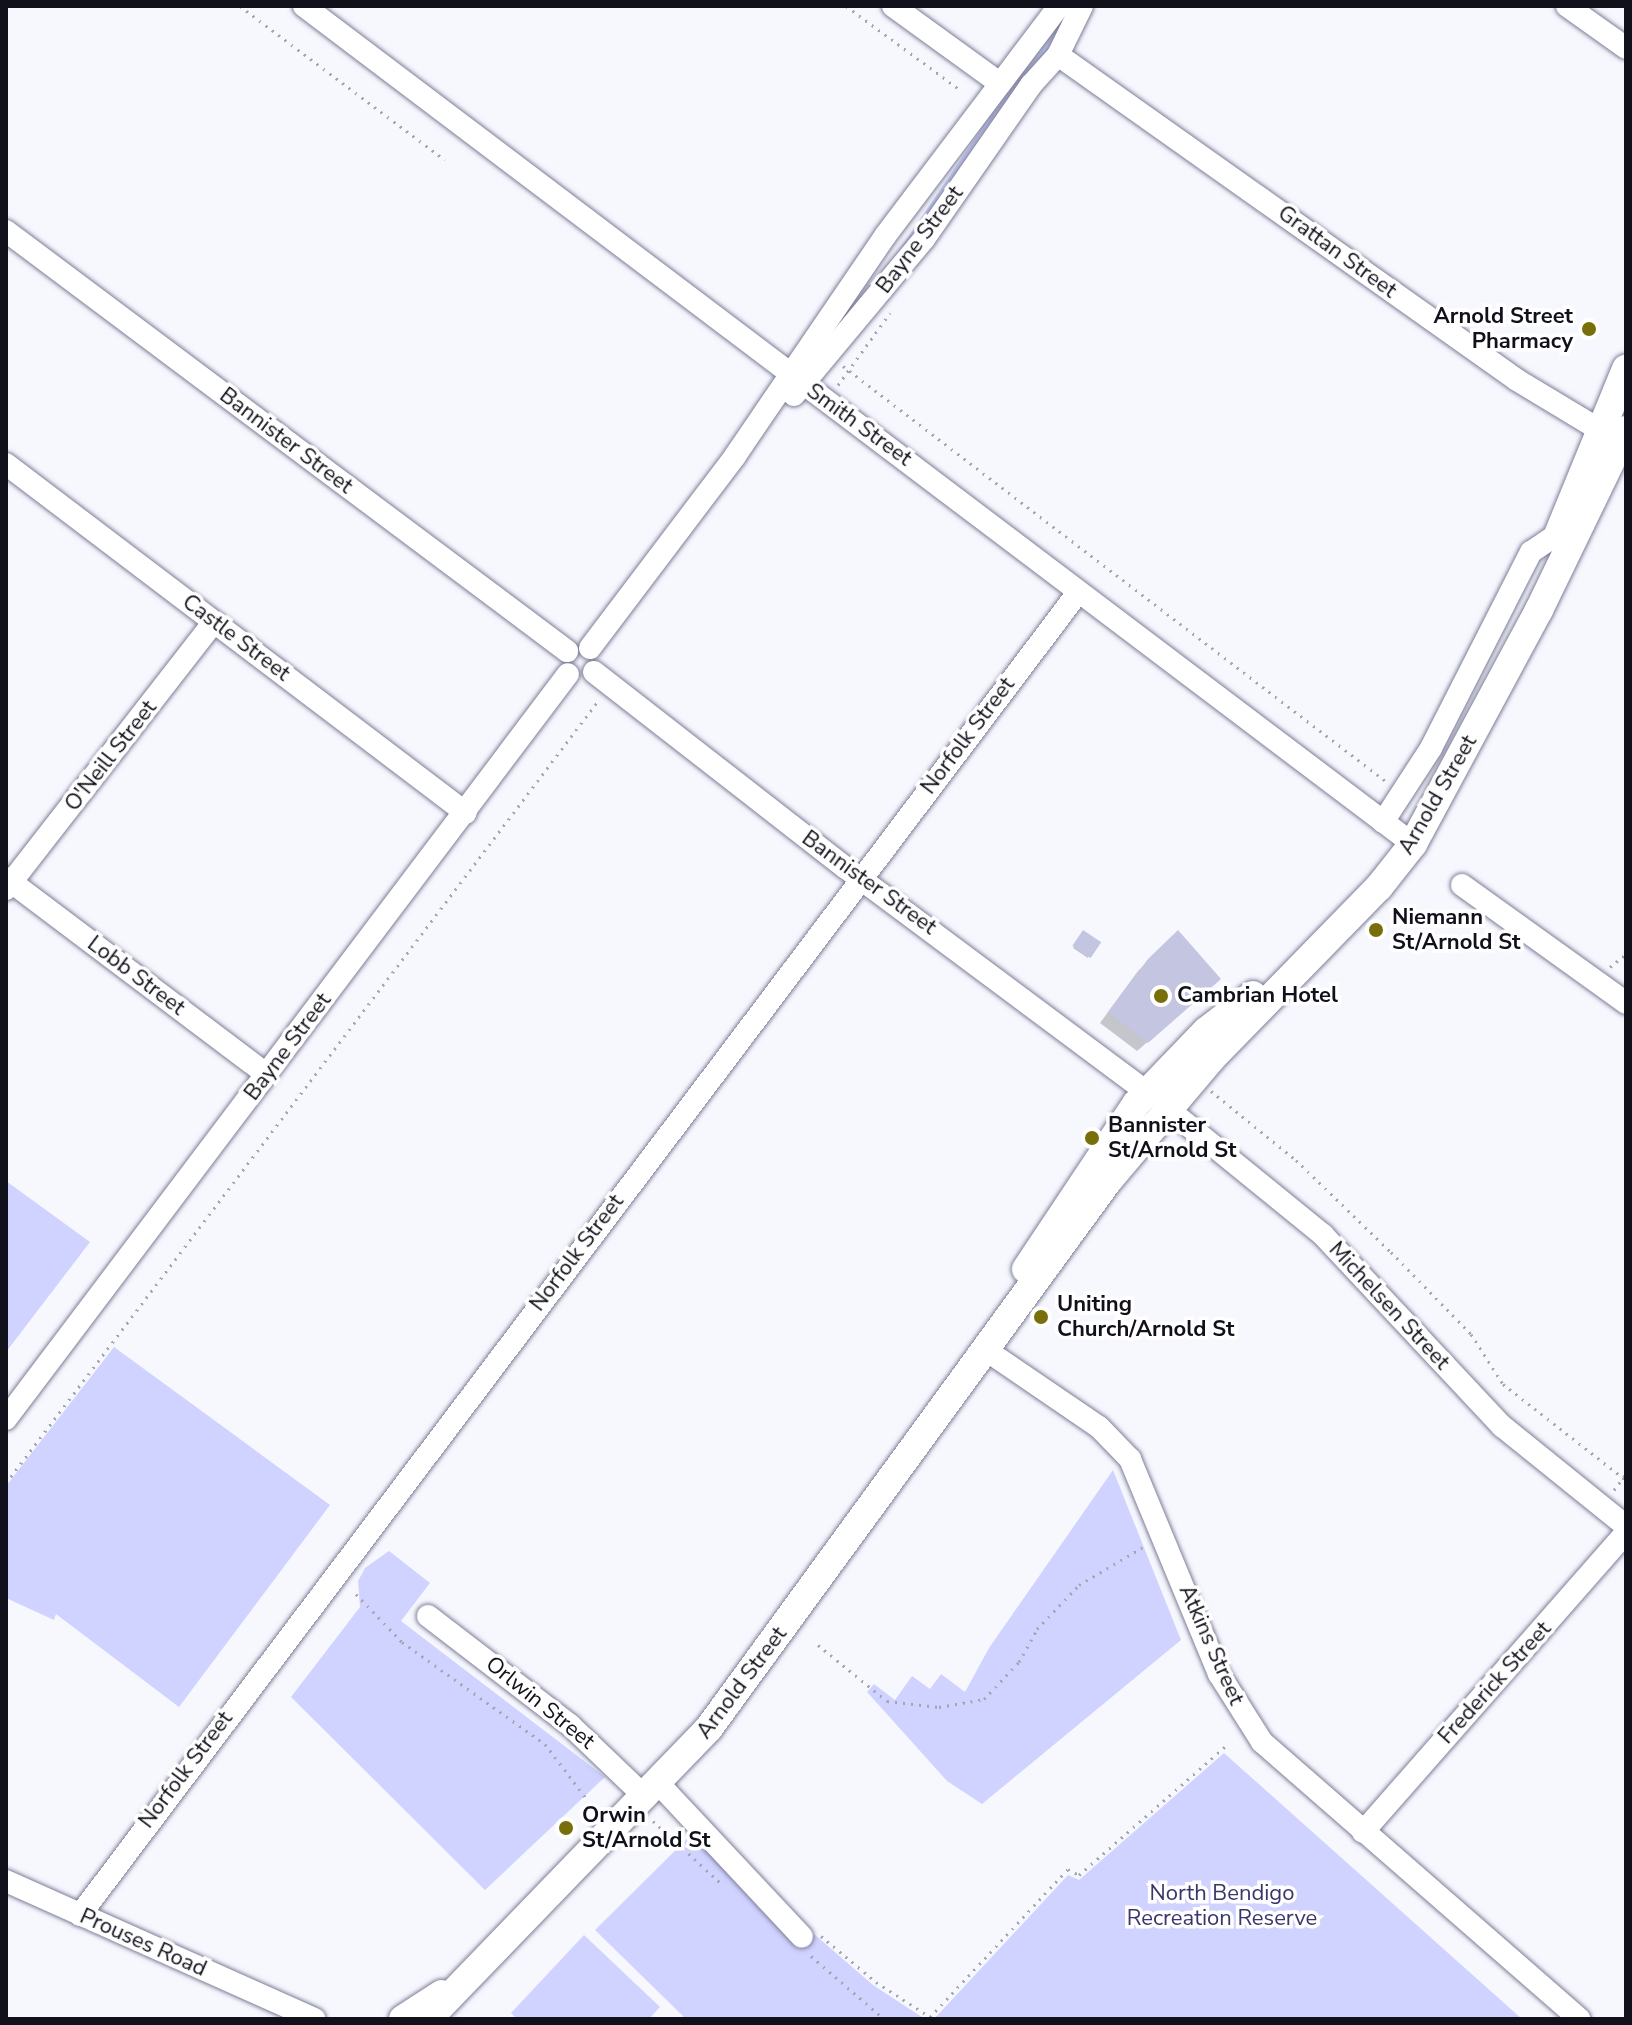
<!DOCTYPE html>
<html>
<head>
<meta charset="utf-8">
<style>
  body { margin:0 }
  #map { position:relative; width:1632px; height:2025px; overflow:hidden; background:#f7f8fe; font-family:"Nunito Sans",sans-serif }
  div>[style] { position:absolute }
  .green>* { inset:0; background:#d0d2ff; transform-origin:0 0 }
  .shadow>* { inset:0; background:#0003; transform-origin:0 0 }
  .building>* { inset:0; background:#c3c5e1; transform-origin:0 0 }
  .path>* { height:3px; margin-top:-1.5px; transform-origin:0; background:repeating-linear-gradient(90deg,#a6a6ae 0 2px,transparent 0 8px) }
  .roads { filter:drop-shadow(0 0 2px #7c7e98) drop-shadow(0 0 2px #7c7e98) }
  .minor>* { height:22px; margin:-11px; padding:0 11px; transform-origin:11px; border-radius:11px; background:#fff }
  .major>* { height:28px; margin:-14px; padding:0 14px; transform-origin:14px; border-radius:14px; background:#fff }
  .dots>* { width:22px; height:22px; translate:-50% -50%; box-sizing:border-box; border:4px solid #fff; border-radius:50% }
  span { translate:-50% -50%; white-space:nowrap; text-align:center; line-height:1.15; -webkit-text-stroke:7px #fff; paint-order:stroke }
  .street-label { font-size:22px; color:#11111b }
  .poi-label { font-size:22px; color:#11111b; font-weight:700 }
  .right { translate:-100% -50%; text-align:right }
  .left { translate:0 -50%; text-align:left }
  .park-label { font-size:22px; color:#39366c }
  .frame { position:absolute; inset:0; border:8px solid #11111b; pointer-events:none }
</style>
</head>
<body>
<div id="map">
  <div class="green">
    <div style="left:1062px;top:9px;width:11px;height:401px;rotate:34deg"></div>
    <div style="clip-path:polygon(6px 1181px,90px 1242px,6px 1352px)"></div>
    <div style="clip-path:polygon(114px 1347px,330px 1505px,179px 1707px,56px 1614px,54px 1620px,6px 1598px,6px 1486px)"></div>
    <div style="clip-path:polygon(1113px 1470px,1181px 1640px,982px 1804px,947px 1781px,867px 1692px,874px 1684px,895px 1700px,912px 1676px,930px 1689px,941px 1674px,965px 1692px,989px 1648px)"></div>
    <div style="clip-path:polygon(389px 1551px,430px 1583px,401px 1621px,605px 1777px,485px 1890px,291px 1697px,360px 1607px,358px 1581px,365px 1568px)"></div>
    <div style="clip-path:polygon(1224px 1753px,1522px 2019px,934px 2019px,1068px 1875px,1079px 1880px)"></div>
    <div style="clip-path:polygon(694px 1832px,802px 1946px,814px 1934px,873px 1985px,925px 2019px,686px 2019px,595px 1930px)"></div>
    <div style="clip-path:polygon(584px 1935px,660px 2007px,649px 2019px,517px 2019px,511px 2013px)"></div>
  </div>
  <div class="shadow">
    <div style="left:1083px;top:933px;width:18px;height:18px;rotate:34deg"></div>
    <div style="clip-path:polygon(1178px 933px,1209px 989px,1137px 1051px,1100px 1023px,1138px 971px)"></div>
  </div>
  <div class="building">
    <div style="left:1083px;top:930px;width:22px;height:19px;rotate:34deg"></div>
    <div style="clip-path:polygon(1178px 930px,1221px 979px,1148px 1043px,1108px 1012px,1148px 959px)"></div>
  </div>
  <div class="path">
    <div style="left:240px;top:6px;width:256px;rotate:36.9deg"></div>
    <div style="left:846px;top:6px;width:140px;rotate:36.3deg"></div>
    <div style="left:843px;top:366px;width:685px;rotate:37.41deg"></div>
    <div style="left:838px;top:385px;width:89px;rotate:-54.2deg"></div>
    <div style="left:1610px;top:967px;width:21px;rotate:-39deg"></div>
    <div style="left:1211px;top:1091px;width:109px;rotate:39.1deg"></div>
    <div style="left:1296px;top:1160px;width:132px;rotate:44.1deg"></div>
    <div style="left:1391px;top:1252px;width:115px;rotate:45.7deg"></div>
    <div style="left:1471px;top:1334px;width:59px;rotate:57.4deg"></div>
    <div style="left:1503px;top:1384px;width:156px;rotate:38deg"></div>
    <div style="left:6px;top:1483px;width:981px;rotate:-52.87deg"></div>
    <div style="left:1614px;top:1490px;width:20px;rotate:-53deg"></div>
    <div style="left:356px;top:1594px;width:66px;rotate:46.2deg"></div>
    <div style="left:402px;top:1642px;width:176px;rotate:35.5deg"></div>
    <div style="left:545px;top:1744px;width:68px;rotate:52.8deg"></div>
    <div style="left:818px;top:1645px;width:89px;rotate:39.1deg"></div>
    <div style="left:887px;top:1701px;width:52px;rotate:6.6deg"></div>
    <div style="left:939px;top:1707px;width:46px;rotate:-10.1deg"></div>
    <div style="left:984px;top:1699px;width:51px;rotate:-46.6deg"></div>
    <div style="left:1019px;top:1662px;width:38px;rotate:-61deg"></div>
    <div style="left:1037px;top:1629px;width:61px;rotate:-46.3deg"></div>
    <div style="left:1079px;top:1585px;width:74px;rotate:-30.7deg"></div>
    <div style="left:653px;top:1821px;width:96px;rotate:42.5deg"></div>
    <div style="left:821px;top:1936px;width:72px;rotate:39.9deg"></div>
    <div style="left:876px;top:1982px;width:64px;rotate:32.9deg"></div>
    <div style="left:930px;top:2017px;width:202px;rotate:-47deg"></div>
    <div style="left:1068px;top:1869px;width:13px;rotate:29deg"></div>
    <div style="left:1079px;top:1875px;width:197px;rotate:-41.3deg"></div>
    <div style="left:811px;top:1956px;width:96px;rotate:40.8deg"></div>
  </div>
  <div class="roads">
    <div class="minor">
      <div style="left:304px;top:6px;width:1390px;rotate:37.08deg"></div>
      <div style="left:893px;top:6px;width:130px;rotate:35.9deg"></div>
      <div style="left:1567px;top:6px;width:72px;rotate:35.4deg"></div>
      <div style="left:1058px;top:55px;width:562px;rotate:35.3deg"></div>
      <div style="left:1517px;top:380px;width:112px;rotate:31.1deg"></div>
      <div style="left:6px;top:231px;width:701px;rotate:36.82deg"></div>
      <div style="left:794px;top:395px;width:203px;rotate:-50.2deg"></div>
      <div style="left:924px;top:239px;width:188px;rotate:-55.2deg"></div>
      <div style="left:1031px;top:85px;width:40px;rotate:-48deg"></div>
      <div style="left:1058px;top:55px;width:55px;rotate:-63.9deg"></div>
      <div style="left:6px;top:464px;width:577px;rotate:37.19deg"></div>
      <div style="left:590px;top:648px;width:241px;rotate:-52.9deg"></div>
      <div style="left:735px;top:456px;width:266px;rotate:-55.7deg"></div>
      <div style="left:885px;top:236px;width:288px;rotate:-52.9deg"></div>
      <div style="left:594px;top:672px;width:319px;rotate:37.9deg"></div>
      <div style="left:846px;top:868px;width:375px;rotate:36.7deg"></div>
      <div style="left:1383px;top:822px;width:88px;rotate:-57deg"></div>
      <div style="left:1431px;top:748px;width:220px;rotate:-63deg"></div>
      <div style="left:1531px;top:552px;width:32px;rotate:-34deg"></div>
      <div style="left:6px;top:878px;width:326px;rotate:37deg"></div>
      <div style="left:1462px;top:885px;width:202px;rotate:35.7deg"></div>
      <div style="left:6px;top:889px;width:338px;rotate:-52.1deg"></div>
      <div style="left:1168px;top:1109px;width:200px;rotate:39.1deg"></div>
      <div style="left:1323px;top:1235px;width:262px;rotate:46.9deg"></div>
      <div style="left:1502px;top:1426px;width:159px;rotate:38.9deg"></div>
      <div style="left:983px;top:1348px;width:140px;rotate:34.3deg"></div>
      <div style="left:1099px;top:1427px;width:45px;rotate:45.9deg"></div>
      <div style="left:1130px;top:1459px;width:233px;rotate:67.5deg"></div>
      <div style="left:1219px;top:1674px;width:80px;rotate:57.7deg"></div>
      <div style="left:1262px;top:1742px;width:421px;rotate:41.1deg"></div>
      <div style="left:6px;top:1419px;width:933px;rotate:-52.97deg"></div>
      <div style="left:428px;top:1616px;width:179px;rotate:37.5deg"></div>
      <div style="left:570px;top:1725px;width:105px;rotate:43.8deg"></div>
      <div style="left:659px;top:1784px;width:209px;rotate:46.9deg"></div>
      <div style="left:1363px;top:1832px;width:398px;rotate:-48.7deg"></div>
      <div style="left:6px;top:1881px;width:338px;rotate:24.1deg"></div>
      <div style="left:80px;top:1915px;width:1655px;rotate:-52.96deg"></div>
    </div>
    <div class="major">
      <div style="left:1557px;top:537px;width:182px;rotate:-67.7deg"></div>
      <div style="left:1026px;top:1269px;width:198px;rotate:-56.3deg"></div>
      <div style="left:1136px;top:1104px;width:101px;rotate:-46.2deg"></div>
      <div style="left:1206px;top:1031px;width:59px;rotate:-37.5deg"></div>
      <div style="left:403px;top:2019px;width:46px;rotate:-32.7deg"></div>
      <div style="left:428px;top:2019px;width:405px;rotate:-46deg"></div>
      <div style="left:709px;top:1728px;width:677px;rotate:-53.89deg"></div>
      <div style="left:1108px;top:1181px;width:160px;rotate:-49.8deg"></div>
      <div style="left:1211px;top:1059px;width:240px;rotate:-45.7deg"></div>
      <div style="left:1379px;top:887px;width:55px;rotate:-51.7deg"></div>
      <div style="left:1413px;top:844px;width:266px;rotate:-61.7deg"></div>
      <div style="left:1539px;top:610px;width:200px;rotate:-64.2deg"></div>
    </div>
  </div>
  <div class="dots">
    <div style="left:1589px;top:329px;background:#786e0a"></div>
    <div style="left:1376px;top:930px;background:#786e0a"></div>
    <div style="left:1161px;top:996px;background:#786e0a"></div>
    <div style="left:1092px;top:1138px;background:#786e0a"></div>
    <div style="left:1041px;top:1317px;background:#786e0a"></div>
    <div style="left:566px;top:1828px;background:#786e0a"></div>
  </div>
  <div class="street-label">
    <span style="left:920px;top:240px;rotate:-53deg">Bayne Street</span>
    <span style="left:1337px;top:252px;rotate:36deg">Grattan Street</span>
    <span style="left:859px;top:425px;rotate:36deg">Smith Street</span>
    <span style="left:286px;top:441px;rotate:37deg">Bannister Street</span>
    <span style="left:236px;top:638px;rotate:37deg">Castle Street</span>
    <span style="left:968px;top:736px;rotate:-53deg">Norfolk Street</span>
    <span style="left:111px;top:756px;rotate:-52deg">O'Neill Street</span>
    <span style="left:1438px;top:795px;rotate:-60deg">Arnold Street</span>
    <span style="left:869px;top:883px;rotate:36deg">Bannister Street</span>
    <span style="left:136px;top:976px;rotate:37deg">Lobb Street</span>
    <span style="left:288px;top:1047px;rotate:-53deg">Bayne Street</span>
    <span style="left:577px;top:1253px;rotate:-53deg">Norfolk Street</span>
    <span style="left:1389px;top:1306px;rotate:47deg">Michelsen Street</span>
    <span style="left:1211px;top:1645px;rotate:66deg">Atkins Street</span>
    <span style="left:742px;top:1683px;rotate:-53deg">Arnold Street</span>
    <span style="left:1495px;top:1683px;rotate:-48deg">Frederick Street</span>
    <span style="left:540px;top:1703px;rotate:39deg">Orlwin Street</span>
    <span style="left:186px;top:1770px;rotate:-53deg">Norfolk Street</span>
    <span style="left:143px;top:1943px;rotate:24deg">Prouses Road</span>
  </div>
  <div class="poi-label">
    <span class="right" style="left:1573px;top:329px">Arnold Street<br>Pharmacy</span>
    <span class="left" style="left:1392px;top:930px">Niemann<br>St/Arnold St</span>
    <span class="left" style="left:1177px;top:996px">Cambrian Hotel</span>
    <span class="left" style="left:1108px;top:1138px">Bannister<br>St/Arnold St</span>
    <span class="left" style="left:1057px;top:1317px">Uniting<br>Church/Arnold St</span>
    <span class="left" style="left:582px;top:1828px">Orwin<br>St/Arnold St</span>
  </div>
  <div class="park-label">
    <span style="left:1222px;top:1906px">North Bendigo<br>Recreation Reserve</span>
  </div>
  <div class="frame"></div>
</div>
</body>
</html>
